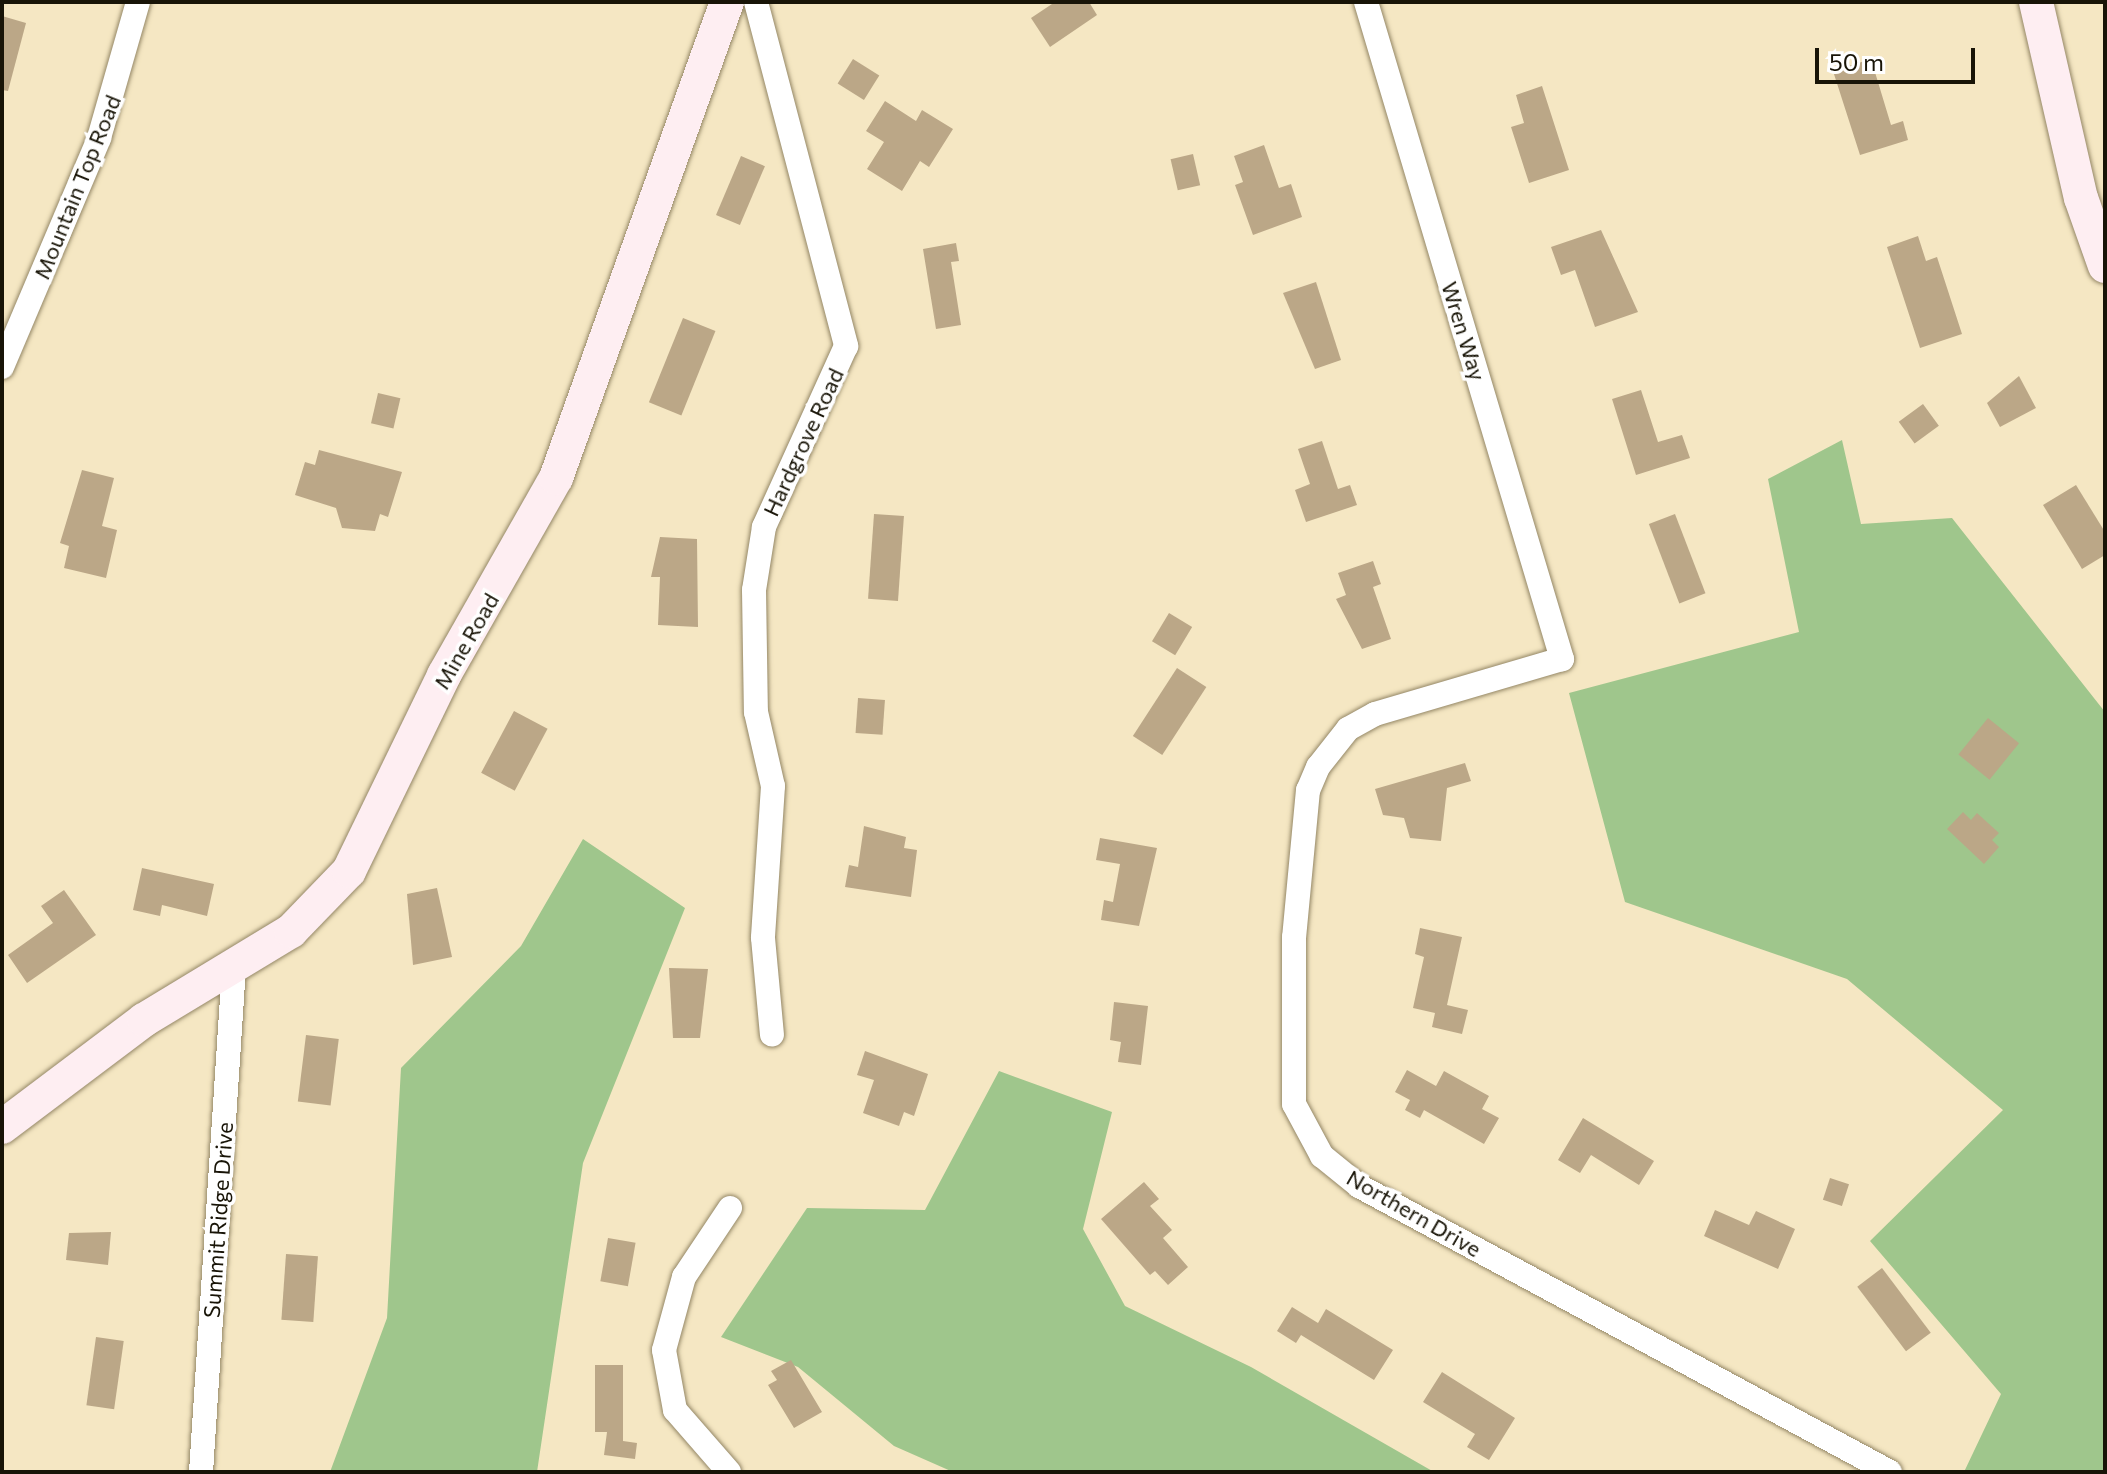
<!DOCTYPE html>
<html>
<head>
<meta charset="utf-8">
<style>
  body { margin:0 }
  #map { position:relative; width:2107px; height:1474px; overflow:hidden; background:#f5e7c3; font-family:Commissioner,sans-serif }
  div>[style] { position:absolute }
  .forest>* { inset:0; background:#9fc68c }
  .building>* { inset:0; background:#bba787; transform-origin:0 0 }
  .roads { filter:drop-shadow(0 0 2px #948766) drop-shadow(0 0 2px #948766) }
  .street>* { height:24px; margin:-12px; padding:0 12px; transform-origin:12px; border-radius:12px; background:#fff }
  .secondary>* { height:34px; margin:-17px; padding:0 17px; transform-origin:17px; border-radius:17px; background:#feeef2 }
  span { translate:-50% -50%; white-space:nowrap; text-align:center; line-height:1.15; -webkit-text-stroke:7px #fff; paint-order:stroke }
  .street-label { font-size:22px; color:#181407 }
  .frame { position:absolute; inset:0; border:4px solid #181407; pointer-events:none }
  .scale { position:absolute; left:1815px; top:48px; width:160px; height:36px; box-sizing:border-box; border:4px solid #181407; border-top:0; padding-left:10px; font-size:24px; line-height:28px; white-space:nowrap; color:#181407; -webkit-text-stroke:6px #fff; paint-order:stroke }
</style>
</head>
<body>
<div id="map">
  <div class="forest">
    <div style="clip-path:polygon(1842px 440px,1861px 524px,1952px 518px,2105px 712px,2105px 1472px,1964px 1472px,2001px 1394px,1870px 1241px,2003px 1110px,1847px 979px,1625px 902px,1569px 693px,1799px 632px,1768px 479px)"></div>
    <div style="clip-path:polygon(583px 839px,685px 908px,583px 1163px,537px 1472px,330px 1472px,387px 1318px,401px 1068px,521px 946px)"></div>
    <div style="clip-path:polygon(999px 1071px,1112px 1112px,1083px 1229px,1125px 1306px,1251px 1367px,1434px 1472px,953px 1472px,894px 1446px,798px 1367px,721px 1337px,807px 1208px,925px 1210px)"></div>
  </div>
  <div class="building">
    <div style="clip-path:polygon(1055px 2px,1089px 2px,1097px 15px,1050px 47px,1031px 18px)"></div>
    <div style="clip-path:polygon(2px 16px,26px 23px,8px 91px,2px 90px)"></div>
    <div style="left:853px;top:59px;width:31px;height:29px;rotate:32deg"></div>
    <div style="clip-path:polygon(1871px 59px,1891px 125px,1903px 121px,1908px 140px,1860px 155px,1833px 71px)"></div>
    <div style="clip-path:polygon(1542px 86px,1569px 170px,1529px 183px,1511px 127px,1524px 123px,1516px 95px)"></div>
    <div style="clip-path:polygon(885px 101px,916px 121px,922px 110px,953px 129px,929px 167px,920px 161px,902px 191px,867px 169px,884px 142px,866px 131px)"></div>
    <div style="clip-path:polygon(1264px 145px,1279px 188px,1291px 184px,1302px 217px,1253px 235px,1235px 185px,1243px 182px,1234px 156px)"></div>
    <div style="left:1193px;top:154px;width:32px;height:23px;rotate:77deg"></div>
    <div style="left:741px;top:156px;width:26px;height:64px;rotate:23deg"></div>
    <div style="clip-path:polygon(1601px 230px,1638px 312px,1595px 327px,1575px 270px,1561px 275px,1551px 247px)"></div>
    <div style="clip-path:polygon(1918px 236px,1926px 261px,1937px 257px,1962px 334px,1920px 348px,1887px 247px)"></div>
    <div style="clip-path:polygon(956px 243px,959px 261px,951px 262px,961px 325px,936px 329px,923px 249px)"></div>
    <div style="clip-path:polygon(1316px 282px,1341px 360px,1315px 369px,1283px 293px)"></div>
    <div style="left:683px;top:318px;width:35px;height:91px;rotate:22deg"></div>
    <div style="clip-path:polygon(2019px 376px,2036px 408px,2000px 427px,1987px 403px)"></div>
    <div style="clip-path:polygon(1641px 390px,1658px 442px,1682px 435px,1690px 458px,1636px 475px,1612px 399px)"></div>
    <div style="left:378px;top:393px;width:23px;height:31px;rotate:13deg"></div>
    <div style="left:1923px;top:404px;width:27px;height:30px;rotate:54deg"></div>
    <div style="clip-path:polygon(1322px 441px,1338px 489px,1350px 485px,1357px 505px,1306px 522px,1295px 490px,1310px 484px,1298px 449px)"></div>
    <div style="clip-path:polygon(319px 450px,402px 472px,388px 517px,380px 514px,375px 531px,342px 528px,336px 508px,295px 495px,305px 462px,315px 465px)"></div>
    <div style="clip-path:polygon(82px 470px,114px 478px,102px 526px,117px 530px,106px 578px,64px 568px,69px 546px,60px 543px)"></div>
    <div style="clip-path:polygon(2076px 485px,2105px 532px,2105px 555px,2082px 569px,2043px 505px)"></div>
    <div style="left:874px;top:514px;width:30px;height:85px;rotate:4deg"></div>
    <div style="left:1675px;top:514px;width:85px;height:28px;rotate:69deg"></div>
    <div style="clip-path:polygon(660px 537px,697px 539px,698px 627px,658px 625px,660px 577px,651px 577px)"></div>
    <div style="clip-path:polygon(1373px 561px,1381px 584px,1373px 587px,1391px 639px,1362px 649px,1336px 599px,1346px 595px,1338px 573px)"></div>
    <div style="left:1169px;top:613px;width:27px;height:33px;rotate:31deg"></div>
    <div style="left:1177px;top:668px;width:35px;height:81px;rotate:33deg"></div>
    <div style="left:858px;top:698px;width:27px;height:35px;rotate:4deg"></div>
    <div style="left:514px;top:711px;width:38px;height:70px;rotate:28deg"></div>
    <div style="left:1988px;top:718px;width:40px;height:47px;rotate:39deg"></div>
    <div style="clip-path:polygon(1465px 763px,1471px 781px,1447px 788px,1441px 841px,1410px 838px,1404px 818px,1383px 815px,1375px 789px)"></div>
    <div style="clip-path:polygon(1963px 812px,1971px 820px,1977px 813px,1999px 833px,1992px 840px,1999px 847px,1984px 864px,1947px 829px)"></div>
    <div style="clip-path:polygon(864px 826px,906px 837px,904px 848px,917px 850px,911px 897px,845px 887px,849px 865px,858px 867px)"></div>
    <div style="clip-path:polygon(1100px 838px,1157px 848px,1139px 926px,1101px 920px,1104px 900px,1113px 902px,1120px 864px,1096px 860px)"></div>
    <div style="clip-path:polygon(142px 868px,214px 884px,207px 916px,162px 905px,160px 916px,133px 910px)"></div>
    <div style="clip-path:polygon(437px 888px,452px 957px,413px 965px,407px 894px)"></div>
    <div style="clip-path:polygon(64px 890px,96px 935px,27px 983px,8px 955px,53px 923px,41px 906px)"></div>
    <div style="clip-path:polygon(1420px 928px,1462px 937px,1447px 1005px,1468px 1010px,1462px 1034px,1432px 1027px,1435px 1013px,1413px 1008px,1424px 957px,1415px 954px)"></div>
    <div style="clip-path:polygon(669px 968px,708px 969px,700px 1038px,673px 1038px)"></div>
    <div style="clip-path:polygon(1114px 1002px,1148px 1006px,1141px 1065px,1118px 1062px,1121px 1042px,1110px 1040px)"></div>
    <div style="left:306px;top:1035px;width:33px;height:67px;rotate:7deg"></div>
    <div style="clip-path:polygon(865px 1051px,928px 1074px,914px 1116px,904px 1112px,899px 1126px,863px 1113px,874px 1080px,857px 1075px)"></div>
    <div style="clip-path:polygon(1407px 1070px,1436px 1086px,1444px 1071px,1489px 1096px,1482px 1109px,1499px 1118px,1484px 1144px,1424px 1110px,1420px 1118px,1405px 1110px,1410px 1100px,1395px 1092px)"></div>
    <div style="clip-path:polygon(1583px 1118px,1654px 1161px,1639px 1185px,1591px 1155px,1580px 1173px,1558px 1160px)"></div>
    <div style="left:1830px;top:1178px;width:20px;height:23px;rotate:18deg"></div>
    <div style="clip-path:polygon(1144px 1182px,1159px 1199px,1150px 1206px,1172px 1230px,1163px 1238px,1188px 1267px,1168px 1285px,1155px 1271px,1150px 1275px,1101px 1219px)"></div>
    <div style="clip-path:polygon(1715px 1210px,1749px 1225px,1756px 1211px,1795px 1229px,1778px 1269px,1704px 1236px)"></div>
    <div style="clip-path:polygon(111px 1232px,108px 1265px,66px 1260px,69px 1233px)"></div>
    <div style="left:608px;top:1238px;width:28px;height:44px;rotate:10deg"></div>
    <div style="left:286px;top:1254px;width:32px;height:66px;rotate:4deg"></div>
    <div style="left:1882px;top:1268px;width:81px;height:31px;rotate:53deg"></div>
    <div style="clip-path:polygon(1292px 1307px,1318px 1323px,1326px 1309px,1393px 1350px,1374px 1380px,1301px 1335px,1296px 1343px,1277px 1331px)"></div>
    <div style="left:96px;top:1337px;width:28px;height:69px;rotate:8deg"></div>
    <div style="clip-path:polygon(791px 1360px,822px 1412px,794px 1428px,768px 1385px,777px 1380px,771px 1371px)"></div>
    <div style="clip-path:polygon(595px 1365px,623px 1365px,623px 1441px,637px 1443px,635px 1459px,604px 1455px,607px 1432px,595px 1432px)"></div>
    <div style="clip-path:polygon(1442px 1372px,1515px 1418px,1489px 1460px,1467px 1447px,1475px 1434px,1423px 1402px)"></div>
  </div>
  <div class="roads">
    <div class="street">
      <div style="left:756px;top:2px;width:356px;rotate:75.3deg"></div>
      <div style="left:846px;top:346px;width:199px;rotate:114.4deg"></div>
      <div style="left:764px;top:527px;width:64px;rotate:99deg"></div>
      <div style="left:754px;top:590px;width:122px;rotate:89.1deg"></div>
      <div style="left:756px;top:712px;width:76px;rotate:77.1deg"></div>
      <div style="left:773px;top:786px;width:152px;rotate:93.8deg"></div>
      <div style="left:763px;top:938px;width:97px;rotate:84.7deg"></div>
      <div style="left:1366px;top:2px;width:686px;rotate:73.39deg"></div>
      <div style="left:1562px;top:659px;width:195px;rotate:163.6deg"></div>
      <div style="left:1375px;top:714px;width:31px;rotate:151deg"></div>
      <div style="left:1348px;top:729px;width:48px;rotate:128.3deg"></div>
      <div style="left:1318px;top:767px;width:25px;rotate:113deg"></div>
      <div style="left:1308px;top:790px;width:148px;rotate:95.4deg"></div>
      <div style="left:1294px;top:937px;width:167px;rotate:90deg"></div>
      <div style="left:1294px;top:1104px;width:59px;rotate:61.7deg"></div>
      <div style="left:1322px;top:1156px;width:48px;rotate:39deg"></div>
      <div style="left:1359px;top:1186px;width:603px;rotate:28.31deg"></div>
      <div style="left:2px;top:367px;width:249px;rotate:-67deg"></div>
      <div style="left:99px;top:138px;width:141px;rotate:-74deg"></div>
      <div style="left:201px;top:1472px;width:506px;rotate:-86.26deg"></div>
      <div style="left:729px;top:1472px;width:82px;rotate:-131.1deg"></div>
      <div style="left:675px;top:1410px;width:61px;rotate:-100.4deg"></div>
      <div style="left:664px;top:1350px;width:76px;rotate:-74.7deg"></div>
      <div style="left:684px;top:1277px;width:83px;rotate:-56.3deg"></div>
    </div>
    <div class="secondary">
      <div style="left:2036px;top:2px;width:201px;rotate:77.1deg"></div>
      <div style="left:2081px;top:198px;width:72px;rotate:70.6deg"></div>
      <div style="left:2px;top:1127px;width:178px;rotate:-37deg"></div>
      <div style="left:144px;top:1020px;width:172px;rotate:-31.2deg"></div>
      <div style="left:291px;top:931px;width:83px;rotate:-46deg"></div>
      <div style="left:349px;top:871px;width:218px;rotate:-64.1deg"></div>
      <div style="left:444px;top:675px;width:227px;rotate:-60.4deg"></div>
      <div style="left:556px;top:478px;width:506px;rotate:-70.24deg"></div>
    </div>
  </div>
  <div class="street-label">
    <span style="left:77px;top:187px;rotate:-68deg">Mountain Top Road</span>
    <span style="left:1464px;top:331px;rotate:73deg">Wren Way</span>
    <span style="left:803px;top:442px;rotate:-65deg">Hardgrove Road</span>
    <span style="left:466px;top:641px;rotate:-60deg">Mine Road</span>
    <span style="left:1414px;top:1213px;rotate:30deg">Northern Drive</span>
    <span style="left:218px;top:1220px;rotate:-86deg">Summit Ridge Drive</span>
  </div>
  <div class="frame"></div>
  <div class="scale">50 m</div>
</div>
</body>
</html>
